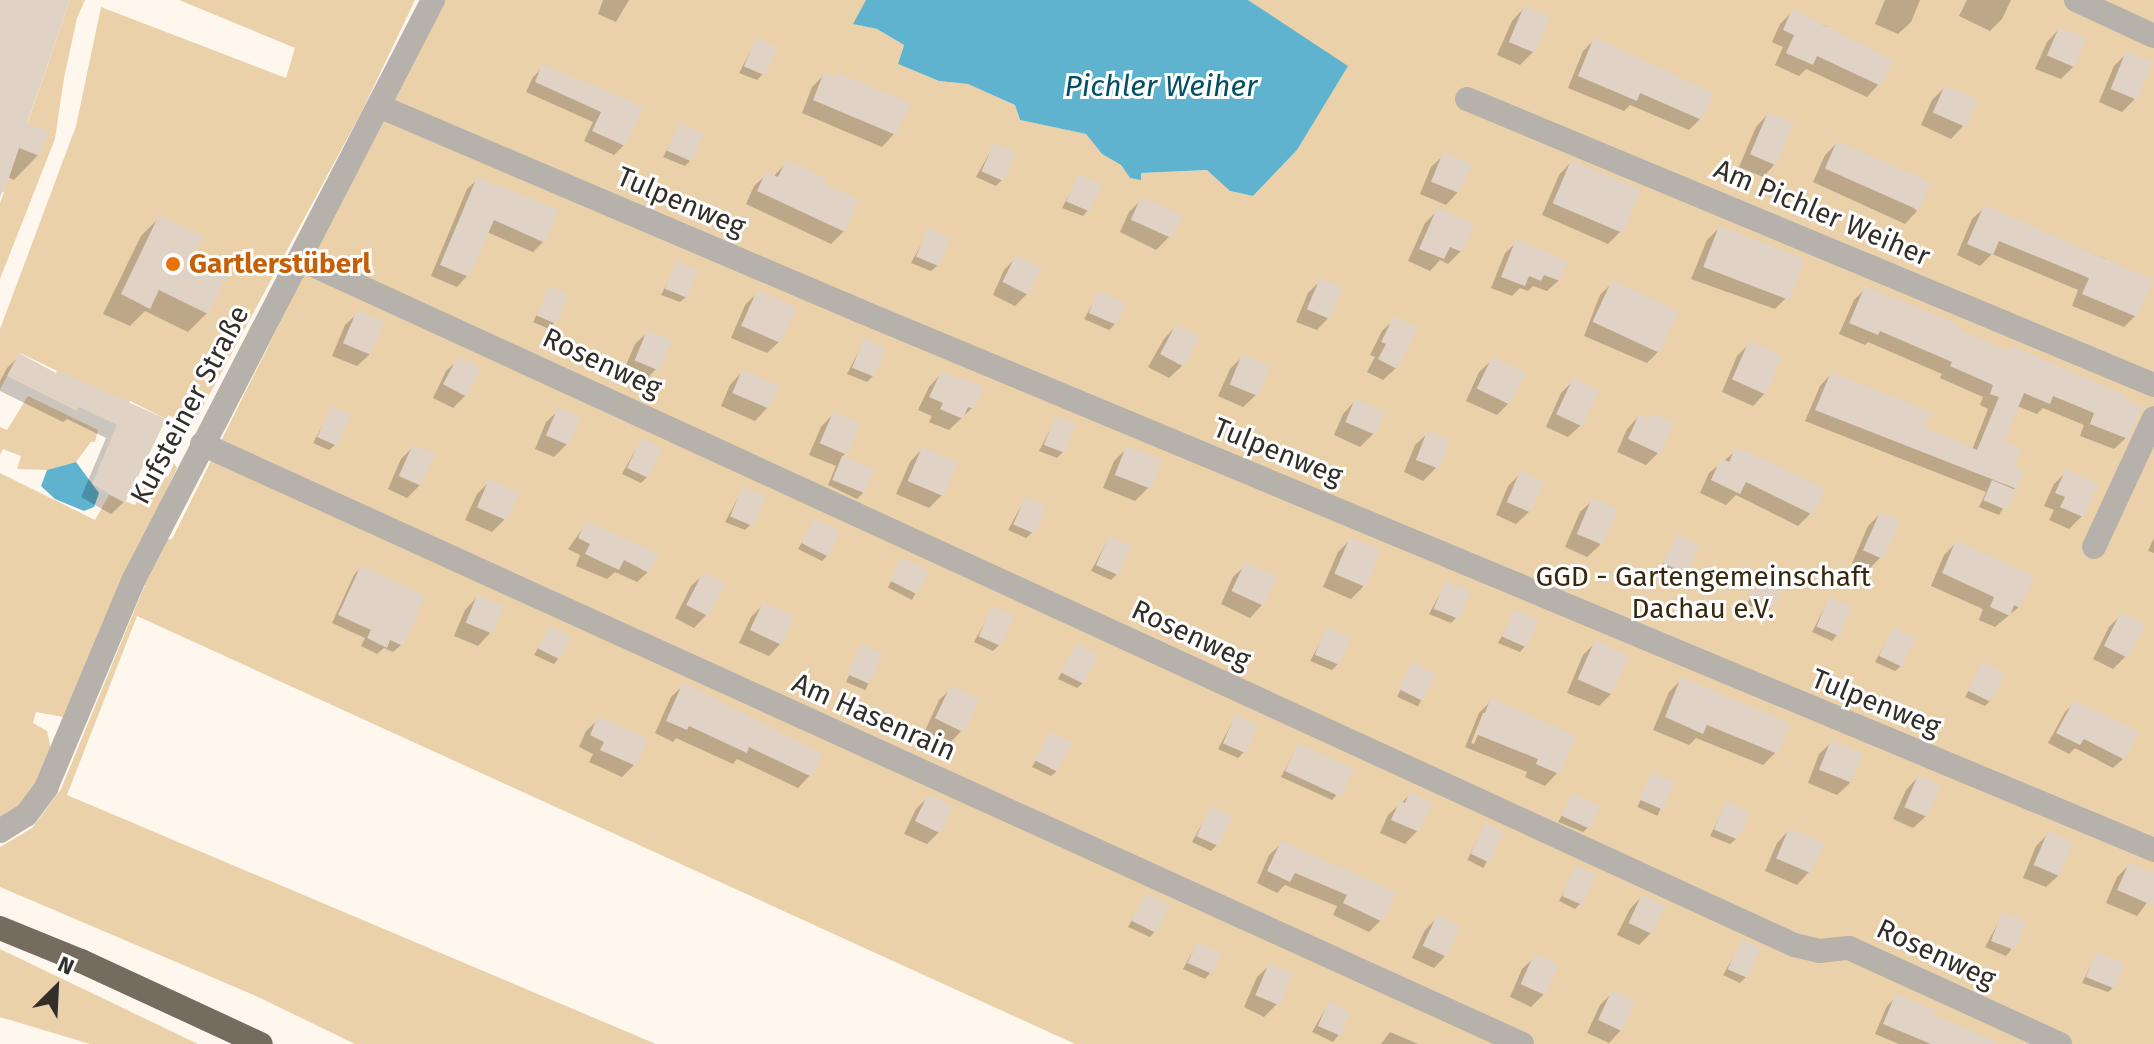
<!DOCTYPE html>
<html>
<head>
<meta charset="utf-8">
<style>
  body { margin:0 }
  #map { position:relative; width:2154px; height:1044px; overflow:hidden; background:#fef7ee; font-family:"Fira Sans",sans-serif }
  div>[style] { position:absolute }
  .green>* { inset:0; background:#ebd1aa }
  .water>* { inset:0; background:#5fb3cf }
  .shadow>* { inset:0; background:#0003; transform-origin:0 0 }
  .building>* { inset:0; background:#e0d2c5; transform-origin:0 0 }
  .minor>* { height:24px; margin:-12px; padding:0 12px; transform-origin:12px; border-radius:12px; background:#b6b1ab }
  .trunk>* { height:24px; margin:-12px; padding:0 12px; transform-origin:12px; border-radius:12px; background:#756c60 }
  .dots>* { width:22px; height:22px; translate:-50% -50%; box-sizing:border-box; border:4px solid #fff; border-radius:50% }
  span { translate:-50% -50%; white-space:nowrap; text-align:center; line-height:1.15; -webkit-text-stroke:6px #fff; paint-order:stroke }
  .street-label { font-size:28px; color:#322e29 }
  .food-label { font-size:28px; color:#c56008; font-weight:700 }
  .left { translate:0 -50%; text-align:left }
  .park-label { font-size:28px; color:#39280d }
  .water-label { font-size:30px; color:#035064; font-style:italic }
  .north { position:absolute; left:16px; top:948px; width:80px; height:80px; -webkit-text-stroke:6px #fff; paint-order:stroke; rotate:24deg; font-size:22px; font-weight:700; line-height:32px; text-align:center; color:#322e29 }
  .north::after { content:''; display:block; margin:auto; width:28px; height:36px; background:#322e29; clip-path:polygon(50% 0,100% 100%,50% 72%,0 100%) }
</style>
</head>
<body>
<div id="map">
  <div class="green">
    <div style="clip-path:polygon(70px 0,85px 0,77px 18px,64px 78px,55px 139px,0 279px,0 203px)"></div>
    <div style="clip-path:polygon(179px 0,415px 0,362px 111px,192px 427px,168px 415px,166px 419px,130px 401px,119px 421px,120px 401px,20px 353px,0 389px,0 329px,76px 126px,101px 7px,286px 78px,295px 48px)"></div>
    <div style="clip-path:polygon(441px 0,866px 0,854px 24px,877px 29px,904px 45px,898px 64px,939px 81px,968px 84px,1015px 105px,1020px 120px,1086px 134px,1102px 154px,1121px 165px,1130px 178px,1141px 179px,1141px 173px,1208px 170px,1230px 191px,1253px 196px,1297px 150px,1347px 66px,1248px 0,2154px 0,2154px 1044px,1075px 1044px,137px 616px,67px 795px,656px 1044px,355px 1044px,256px 996px,0 887px,0 847px,32px 828px,61px 789px,151px 570px,166px 540px,172px 539px)"></div>
    <div style="clip-path:polygon(28px 396px,98px 430px,95px 442px,91px 442px,76px 462px,47px 470px,17px 469px,21px 456px,3px 449px,0 455px,0 427px,7px 430px)"></div>
    <div style="clip-path:polygon(174px 463px,177px 468px,142px 542px,72px 710px,63px 717px,36px 712px,33px 723px,47px 731px,50px 745px,50px 759px,39px 784px,16px 811px,0 819px,0 473px,95px 520px,109px 495px,135px 505px,151px 476px,154px 473px,168px 477px)"></div>
    <div style="clip-path:polygon(0 949px,198px 1044px,90px 1044px,0 1017px)"></div>
  </div>
  <div class="water">
    <div style="clip-path:polygon(866px 0,1248px 0,1348px 66px,1297px 150px,1253px 196px,1230px 191px,1207px 170px,1141px 173px,1141px 180px,1130px 178px,1121px 165px,1102px 154px,1086px 134px,1020px 120px,1015px 105px,968px 84px,939px 81px,898px 64px,904px 45px,877px 29px,853px 24px)"></div>
    <div style="clip-path:polygon(76px 462px,99px 493px,94px 507px,84px 511px,55px 499px,41px 486px,47px 470px)"></div>
  </div>
  <div class="shadow">
    <div style="clip-path:polygon(0 0,68px 0,25px 125px,38px 155px,14px 180px,7px 177px,0 197px)"></div>
    <div style="clip-path:polygon(603px 0,629px 0,616px 22px,598px 14px)"></div>
    <div style="clip-path:polygon(1885px 0,1920px 0,1911px 22px,1898px 34px,1875px 24px)"></div>
    <div style="clip-path:polygon(1967px 0,2011px 0,2002px 19px,1990px 31px,1959px 16px)"></div>
    <div style="clip-path:polygon(1524px 8px,1533px 52px,1520px 65px,1497px 55px,1512px 21px)"></div>
    <div style="clip-path:polygon(1793px 11px,1828px 27px,1826px 31px,1879px 84px,1867px 97px,1806px 69px,1799px 76px,1775px 65px,1783px 47px,1772px 42px,1780px 24px)"></div>
    <div style="clip-path:polygon(2059px 29px,2073px 67px,2061px 79px,2035px 69px,2047px 42px)"></div>
    <div style="clip-path:polygon(1594px 40px,1700px 119px,1689px 130px,1630px 105px,1624px 111px,1568px 88px,1583px 51px)"></div>
    <div style="clip-path:polygon(756px 41px,763px 74px,757px 80px,739px 73px)"></div>
    <div style="clip-path:polygon(2127px 53px,2134px 100px,2122px 112px,2099px 102px,2114px 66px)"></div>
    <div style="clip-path:polygon(543px 67px,641px 108px,624px 145px,614px 155px,584px 141px,593px 122px,526px 92px,533px 77px)"></div>
    <div style="clip-path:polygon(825px 74px,894px 134px,882px 147px,802px 113px,812px 87px)"></div>
    <div style="clip-path:polygon(1945px 87px,1963px 126px,1951px 139px,1921px 125px,1932px 100px)"></div>
    <div style="clip-path:polygon(1768px 114px,1775px 164px,1763px 177px,1739px 167px,1756px 127px)"></div>
    <div style="clip-path:polygon(680px 126px,691px 160px,685px 166px,663px 157px)"></div>
    <div style="clip-path:polygon(1837px 143px,1917px 211px,1905px 224px,1813px 182px,1825px 155px)"></div>
    <div style="clip-path:polygon(994px 145px,1002px 180px,996px 186px,976px 177px)"></div>
    <div style="clip-path:polygon(1444px 155px,1458px 192px,1446px 205px,1420px 194px,1431px 167px)"></div>
    <div style="clip-path:polygon(787px 162px,821px 185px,844px 231px,831px 244px,746px 204px,754px 186px,767px 174px,773px 177px)"></div>
    <div style="clip-path:polygon(1571px 162px,1621px 231px,1608px 244px,1542px 215px,1559px 175px)"></div>
    <div style="clip-path:polygon(1079px 177px,1088px 210px,1083px 216px,1062px 208px)"></div>
    <div style="clip-path:polygon(478px 179px,543px 242px,533px 252px,487px 232px,467px 276px,457px 287px,431px 276px,467px 189px)"></div>
    <div style="clip-path:polygon(1142px 199px,1169px 237px,1156px 250px,1120px 232px,1129px 212px)"></div>
    <div style="clip-path:polygon(1984px 208px,2106px 259px,2105px 262px,2135px 316px,2124px 327px,2072px 306px,2078px 290px,1992px 254px,1980px 266px,1957px 255px,1972px 219px)"></div>
    <div style="clip-path:polygon(1437px 211px,1461px 251px,1448px 264px,1440px 260px,1430px 271px,1408px 261px,1425px 223px)"></div>
    <div style="clip-path:polygon(160px 217px,192px 256px,207px 313px,188px 332px,145px 311px,130px 326px,103px 314px,141px 236px)"></div>
    <div style="clip-path:polygon(1719px 228px,1787px 297px,1775px 309px,1691px 279px,1707px 240px)"></div>
    <div style="clip-path:polygon(929px 230px,937px 266px,931px 271px,911px 263px)"></div>
    <div style="clip-path:polygon(1517px 242px,1559px 280px,1547px 291px,1533px 286px,1528px 291px,1520px 288px,1512px 296px,1491px 288px,1505px 253px)"></div>
    <div style="clip-path:polygon(1016px 258px,1028px 293px,1015px 306px,993px 295px,1004px 270px)"></div>
    <div style="clip-path:polygon(677px 264px,686px 297px,680px 302px,661px 295px)"></div>
    <div style="clip-path:polygon(1320px 281px,1329px 317px,1317px 330px,1296px 322px,1308px 293px)"></div>
    <div style="clip-path:polygon(1613px 282px,1676px 312px,1660px 350px,1647px 363px,1584px 336px,1600px 295px)"></div>
    <div style="clip-path:polygon(1866px 288px,2006px 352px,2010px 348px,2126px 438px,2114px 449px,2080px 436px,2084px 425px,2043px 408px,2037px 414px,2017px 406px,2002px 443px,2015px 488px,1999px 515px,1979px 507px,1986px 492px,1805px 421px,1820px 386px,1831px 374px,1922px 428px,1972px 450px,1988px 409px,1980px 405px,1983px 397px,1940px 378px,1942px 374px,1868px 342px,1865px 345px,1839px 334px,1854px 300px)"></div>
    <div style="clip-path:polygon(550px 289px,554px 323px,549px 329px,533px 322px)"></div>
    <div style="clip-path:polygon(757px 293px,780px 341px,767px 353px,731px 338px,745px 305px)"></div>
    <div style="clip-path:polygon(1099px 293px,1115px 324px,1109px 330px,1084px 319px)"></div>
    <div style="clip-path:polygon(358px 313px,370px 354px,357px 366px,332px 356px,345px 325px)"></div>
    <div style="clip-path:polygon(1395px 319px,1396px 368px,1383px 380px,1367px 372px,1375px 357px,1370px 355px,1382px 331px)"></div>
    <div style="clip-path:polygon(1176px 326px,1182px 366px,1169px 378px,1148px 367px,1164px 339px)"></div>
    <div style="clip-path:polygon(648px 332px,656px 369px,644px 382px,623px 372px,635px 344px)"></div>
    <div style="clip-path:polygon(864px 341px,873px 376px,867px 382px,847px 374px)"></div>
    <div style="clip-path:polygon(1750px 343px,1765px 393px,1753px 406px,1722px 392px,1737px 356px)"></div>
    <div style="clip-path:polygon(20px 355px,55px 375px,163px 420px,124px 502px,111px 514px,81px 497px,106px 438px,67px 419px,63px 422px,0 391px,0 381px,7px 368px)"></div>
    <div style="clip-path:polygon(1243px 356px,1256px 395px,1243px 407px,1218px 396px,1230px 369px)"></div>
    <div style="clip-path:polygon(459px 359px,465px 396px,453px 408px,433px 398px,446px 371px)"></div>
    <div style="clip-path:polygon(1492px 360px,1509px 403px,1497px 415px,1466px 401px,1479px 372px)"></div>
    <div style="clip-path:polygon(742px 372px,777px 387px,767px 408px,755px 421px,721px 406px,730px 385px)"></div>
    <div style="clip-path:polygon(941px 374px,972px 408px,949px 430px,929px 422px,932px 416px,918px 410px,929px 387px)"></div>
    <div style="clip-path:polygon(1573px 381px,1581px 425px,1568px 437px,1546px 427px,1561px 393px)"></div>
    <div style="clip-path:polygon(1355px 401px,1382px 413px,1373px 434px,1360px 447px,1334px 435px,1343px 414px)"></div>
    <div style="clip-path:polygon(332px 408px,335px 445px,329px 450px,313px 443px)"></div>
    <div style="clip-path:polygon(559px 410px,567px 444px,554px 457px,535px 449px,546px 422px)"></div>
    <div style="clip-path:polygon(833px 414px,846px 453px,842px 457px,863px 493px,857px 499px,828px 485px,836px 466px,809px 455px,821px 427px)"></div>
    <div style="clip-path:polygon(1639px 416px,1658px 453px,1646px 465px,1617px 452px,1627px 429px)"></div>
    <div style="clip-path:polygon(1056px 418px,1063px 452px,1057px 458px,1039px 451px)"></div>
    <div style="clip-path:polygon(1428px 433px,1447px 441px,1436px 468px,1423px 481px,1404px 472px,1415px 445px)"></div>
    <div style="clip-path:polygon(641px 440px,647px 477px,641px 483px,622px 474px)"></div>
    <div style="clip-path:polygon(413px 447px,420px 485px,407px 498px,388px 489px,401px 459px)"></div>
    <div style="clip-path:polygon(1127px 448px,1159px 461px,1148px 488px,1135px 501px,1103px 488px,1114px 461px)"></div>
    <div style="clip-path:polygon(922px 449px,942px 495px,929px 508px,896px 494px,910px 462px)"></div>
    <div style="clip-path:polygon(1736px 451px,1811px 513px,1798px 526px,1736px 495px,1726px 505px,1700px 493px,1709px 473px)"></div>
    <div style="clip-path:polygon(2067px 471px,2082px 516px,2069px 529px,2049px 520px,2054px 510px,2044px 506px,2054px 484px)"></div>
    <div style="clip-path:polygon(1521px 473px,1529px 512px,1516px 524px,1496px 515px,1508px 486px)"></div>
    <div style="clip-path:polygon(490px 481px,504px 520px,492px 532px,465px 520px,477px 494px)"></div>
    <div style="clip-path:polygon(743px 489px,751px 524px,745px 530px,725px 522px)"></div>
    <div style="clip-path:polygon(1025px 499px,1032px 533px,1026px 538px,1008px 530px)"></div>
    <div style="clip-path:polygon(1593px 500px,1600px 545px,1587px 557px,1565px 547px,1580px 512px)"></div>
    <div style="clip-path:polygon(1880px 514px,1880px 558px,1868px 570px,1852px 563px,1868px 526px)"></div>
    <div style="clip-path:polygon(814px 521px,828px 555px,822px 561px,798px 549px)"></div>
    <div style="clip-path:polygon(586px 524px,648px 572px,637px 582px,615px 572px,607px 579px,576px 566px,580px 555px,568px 549px)"></div>
    <div style="clip-path:polygon(1677px 537px,1685px 572px,1679px 578px,1660px 569px)"></div>
    <div style="clip-path:polygon(1109px 538px,1117px 574px,1111px 580px,1091px 571px)"></div>
    <div style="clip-path:polygon(2154px 538px,2154px 553px,2148px 551px)"></div>
    <div style="clip-path:polygon(1351px 539px,1363px 587px,1351px 599px,1323px 587px,1338px 552px)"></div>
    <div style="clip-path:polygon(1957px 542px,2019px 607px,1995px 627px,1979px 620px,1983px 609px,1931px 586px,1944px 555px)"></div>
    <div style="left:902px;top:560px;width:27px;height:31px;rotate:27deg"></div>
    <div style="clip-path:polygon(1246px 565px,1262px 605px,1250px 618px,1221px 604px,1233px 577px)"></div>
    <div style="clip-path:polygon(361px 567px,401px 645px,393px 652px,384px 648px,377px 654px,361px 646px,365px 638px,332px 623px,354px 575px)"></div>
    <div style="clip-path:polygon(1765px 572px,1772px 607px,1766px 613px,1747px 604px)"></div>
    <div style="clip-path:polygon(704px 574px,706px 615px,694px 628px,675px 618px,691px 586px)"></div>
    <div style="clip-path:polygon(1446px 583px,1456px 618px,1451px 623px,1429px 614px)"></div>
    <div style="clip-path:polygon(477px 597px,490px 633px,478px 646px,454px 636px,465px 610px)"></div>
    <div style="clip-path:polygon(1829px 599px,1837px 635px,1832px 641px,1812px 632px)"></div>
    <div style="clip-path:polygon(763px 605px,781px 643px,769px 656px,739px 643px,751px 617px)"></div>
    <div style="clip-path:polygon(993px 608px,999px 645px,993px 651px,974px 642px)"></div>
    <div style="clip-path:polygon(1515px 612px,1525px 646px,1520px 652px,1498px 643px)"></div>
    <div style="clip-path:polygon(2122px 614px,2126px 656px,2113px 669px,2093px 659px,2109px 627px)"></div>
    <div style="clip-path:polygon(549px 629px,559px 658px,554px 664px,534px 655px)"></div>
    <div style="clip-path:polygon(1327px 630px,1338px 664px,1332px 670px,1310px 661px)"></div>
    <div style="clip-path:polygon(1893px 630px,1901px 666px,1895px 671px,1875px 662px)"></div>
    <div style="clip-path:polygon(1595px 643px,1611px 694px,1599px 706px,1567px 693px,1583px 655px)"></div>
    <div style="clip-path:polygon(1076px 646px,1083px 683px,1077px 688px,1058px 679px)"></div>
    <div style="left:861px;top:647px;width:21px;height:38px;rotate:23deg"></div>
    <div style="left:1412px;top:665px;width:23px;height:35px;rotate:25deg"></div>
    <div style="clip-path:polygon(1983px 665px,1991px 700px,1985px 706px,1965px 697px)"></div>
    <div style="clip-path:polygon(1682px 679px,1776px 752px,1763px 765px,1696px 738px,1689px 745px,1653px 730px,1669px 692px)"></div>
    <div style="clip-path:polygon(684px 685px,810px 775px,798px 788px,737px 759px,733px 764px,676px 738px,673px 742px,655px 733px,671px 697px)"></div>
    <div style="clip-path:polygon(952px 688px,962px 730px,950px 743px,925px 731px,939px 700px)"></div>
    <div style="clip-path:polygon(evenodd,1491px 701px,1573px 737px,1557px 773px,1545px 786px,1525px 777px,1527px 772px,1465px 747px,1479px 713px,1491px 701px,1483px 713px,1487px 713px,1474px 744px,1471px 743px,1483px 713px)"></div>
    <div style="clip-path:polygon(2074px 703px,2123px 759px,2113px 768px,2075px 748px,2069px 754px,2048px 743px,2065px 712px)"></div>
    <div style="clip-path:polygon(1235px 717px,1244px 752px,1238px 758px,1218px 749px)"></div>
    <div style="clip-path:polygon(599px 719px,634px 765px,622px 777px,589px 762px,593px 754px,579px 747px,586px 731px)"></div>
    <div style="clip-path:polygon(1050px 734px,1057px 771px,1051px 776px,1032px 767px)"></div>
    <div style="clip-path:polygon(1832px 742px,1850px 783px,1837px 795px,1808px 783px,1819px 754px)"></div>
    <div style="clip-path:polygon(1298px 745px,1352px 770px,1344px 786px,1332px 800px,1281px 777px)"></div>
    <div style="left:1652px;top:774px;width:22px;height:36px;rotate:24deg"></div>
    <div style="clip-path:polygon(1918px 777px,1926px 816px,1913px 828px,1893px 819px,1906px 790px)"></div>
    <div style="clip-path:polygon(1410px 795px,1417px 831px,1405px 844px,1380px 833px,1388px 815px)"></div>
    <div style="clip-path:polygon(1573px 796px,1589px 827px,1583px 832px,1558px 822px)"></div>
    <div style="clip-path:polygon(928px 797px,940px 831px,927px 844px,904px 834px,916px 809px)"></div>
    <div style="clip-path:polygon(1726px 804px,1736px 839px,1730px 844px,1710px 836px)"></div>
    <div style="clip-path:polygon(1211px 808px,1217px 845px,1211px 851px,1192px 842px)"></div>
    <div style="left:1485px;top:825px;width:18px;height:39px;rotate:27deg"></div>
    <div style="clip-path:polygon(1789px 830px,1809px 872px,1797px 885px,1765px 871px,1777px 843px)"></div>
    <div style="clip-path:polygon(2048px 834px,2059px 875px,2046px 887px,2023px 878px,2036px 846px)"></div>
    <div style="clip-path:polygon(1281px 844px,1381px 920px,1369px 932px,1333px 915px,1337px 906px,1285px 885px,1277px 893px,1257px 883px,1269px 855px)"></div>
    <div style="clip-path:polygon(2129px 865px,2154px 876px,2154px 893px,2137px 916px,2106px 903px,2117px 877px)"></div>
    <div style="clip-path:polygon(1577px 868px,1581px 903px,1575px 909px,1559px 901px)"></div>
    <div style="clip-path:polygon(1145px 896px,1155px 931px,1150px 937px,1128px 927px)"></div>
    <div style="clip-path:polygon(1642px 896px,1651px 933px,1639px 945px,1617px 935px,1630px 909px)"></div>
    <div style="clip-path:polygon(2003px 914px,2011px 950px,2006px 956px,1985px 947px)"></div>
    <div style="clip-path:polygon(1437px 918px,1459px 927px,1446px 955px,1434px 968px,1412px 958px,1425px 930px)"></div>
    <div style="clip-path:polygon(1742px 942px,1746px 977px,1740px 983px,1723px 975px)"></div>
    <div style="clip-path:polygon(1197px 944px,1210px 973px,1205px 979px,1183px 969px)"></div>
    <div style="clip-path:polygon(2096px 955px,2114px 987px,2108px 992px,2082px 983px)"></div>
    <div style="clip-path:polygon(1535px 957px,1544px 994px,1531px 1007px,1510px 997px,1522px 969px)"></div>
    <div style="clip-path:polygon(1270px 965px,1277px 1004px,1264px 1017px,1244px 1007px,1257px 977px)"></div>
    <div style="clip-path:polygon(1612px 993px,1621px 1030px,1609px 1043px,1587px 1033px,1600px 1005px)"></div>
    <div style="clip-path:polygon(1897px 996px,1930px 1015px,1968px 1044px,1899px 1044px,1875px 1034px,1887px 1006px)"></div>
    <div style="clip-path:polygon(1328px 1004px,1338px 1036px,1333px 1042px,1312px 1032px)"></div>
    <div style="clip-path:polygon(1390px 1032px,1418px 1044px,1381px 1044px)"></div>
  </div>
  <div class="building">
    <div style="clip-path:polygon(0 0,70px 0,27px 124px,49px 131px,40px 156px,19px 148px,4px 192px,0 192px)"></div>
    <div style="left:1524px;top:6px;width:28px;height:39px;rotate:23deg"></div>
    <div style="clip-path:polygon(1792px 9px,1893px 60px,1881px 86px,1817px 56px,1813px 65px,1786px 53px,1794px 35px,1783px 30px)"></div>
    <div style="left:2059px;top:27px;width:30px;height:31px;rotate:23deg"></div>
    <div style="clip-path:polygon(1594px 37px,1713px 93px,1702px 120px,1640px 93px,1637px 101px,1578px 76px)"></div>
    <div style="left:756px;top:38px;width:23px;height:31px;rotate:23deg"></div>
    <div style="left:2126px;top:51px;width:29px;height:41px;rotate:22deg"></div>
    <div style="clip-path:polygon(542px 64px,644px 107px,625px 146px,592px 131px,601px 112px,535px 82px)"></div>
    <div style="clip-path:polygon(824px 72px,836px 77px,838px 73px,910px 103px,896px 135px,813px 100px)"></div>
    <div style="left:1945px;top:85px;width:36px;height:30px;rotate:24deg"></div>
    <div style="left:1768px;top:112px;width:28px;height:46px;rotate:23deg"></div>
    <div style="left:679px;top:123px;width:27px;height:30px;rotate:24deg"></div>
    <div style="left:1837px;top:141px;width:103px;height:30px;rotate:24deg"></div>
    <div style="left:994px;top:143px;width:24px;height:31px;rotate:24deg"></div>
    <div style="left:1443px;top:152px;width:31px;height:32px;rotate:22deg"></div>
    <div style="clip-path:polygon(786px 160px,826px 178px,824px 184px,859px 199px,845px 232px,757px 191px,766px 171px,778px 177px)"></div>
    <div style="left:1571px;top:160px;width:76px;height:47px;rotate:23deg"></div>
    <div style="left:1078px;top:174px;width:26px;height:30px;rotate:23deg"></div>
    <div style="clip-path:polygon(477px 177px,559px 210px,545px 243px,494px 220px,469px 277px,440px 265px)"></div>
    <div style="left:1141px;top:197px;width:45px;height:25px;rotate:24deg"></div>
    <div style="clip-path:polygon(1984px 205px,2153px 280px,2137px 317px,2082px 294px,2089px 278px,1999px 241px,1993px 255px,1967px 244px)"></div>
    <div style="clip-path:polygon(1437px 208px,1474px 224px,1462px 252px,1450px 247px,1444px 259px,1419px 249px)"></div>
    <div style="clip-path:polygon(159px 215px,203px 236px,194px 255px,229px 272px,208px 314px,159px 290px,150px 309px,121px 294px)"></div>
    <div style="left:1719px;top:226px;width:92px;height:44px;rotate:21deg"></div>
    <div style="left:928px;top:228px;width:25px;height:31px;rotate:23deg"></div>
    <div style="clip-path:polygon(1516px 239px,1568px 261px,1560px 281px,1544px 275px,1541px 281px,1529px 276px,1525px 286px,1501px 277px)"></div>
    <div style="left:1016px;top:255px;width:29px;height:30px;rotate:27deg"></div>
    <div style="left:676px;top:261px;width:24px;height:30px;rotate:22deg"></div>
    <div style="left:1320px;top:278px;width:25px;height:34px;rotate:23deg"></div>
    <div style="left:1612px;top:280px;width:74px;height:46px;rotate:25deg"></div>
    <div style="left:549px;top:286px;width:21px;height:32px;rotate:23deg"></div>
    <div style="clip-path:polygon(1865px 286px,1958px 324px,1957px 328px,2007px 351px,2010px 345px,2127px 396px,2125px 400px,2142px 407px,2128px 439px,2090px 424px,2094px 413px,2053px 396px,2050px 404px,2024px 393px,2004px 442px,2022px 449px,2014px 467px,2024px 471px,2017px 489px,1815px 410px,1831px 372px,1931px 412px,1925px 427px,1977px 450px,1999px 397px,1990px 394px,1993px 385px,1950px 366px,1952px 362px,1880px 331px,1878px 335px,1849px 323px)"></div>
    <div style="left:757px;top:290px;width:43px;height:39px;rotate:24deg"></div>
    <div style="left:1098px;top:291px;width:30px;height:24px;rotate:23deg"></div>
    <div style="left:357px;top:310px;width:30px;height:36px;rotate:23deg"></div>
    <div style="clip-path:polygon(1394px 316px,1418px 328px,1397px 369px,1378px 359px,1386px 344px,1381px 342px)"></div>
    <div style="left:1176px;top:324px;width:27px;height:34px;rotate:28deg"></div>
    <div style="left:647px;top:330px;width:27px;height:33px;rotate:22deg"></div>
    <div style="left:864px;top:338px;width:24px;height:32px;rotate:22deg"></div>
    <div style="left:1749px;top:341px;width:37px;height:42px;rotate:24deg"></div>
    <div style="clip-path:polygon(19px 353px,56px 373px,57px 370px,166px 419px,125px 503px,92px 484px,117px 425px,79px 407px,77px 411px,7px 376px)"></div>
    <div style="left:1242px;top:354px;width:31px;height:33px;rotate:22deg"></div>
    <div style="left:458px;top:356px;width:26px;height:32px;rotate:28deg"></div>
    <div style="left:1492px;top:357px;width:37px;height:35px;rotate:26deg"></div>
    <div style="left:742px;top:370px;width:40px;height:25px;rotate:23deg"></div>
    <div style="clip-path:polygon(941px 372px,984px 386px,974px 409px,968px 407px,963px 419px,940px 409px,943px 403px,929px 397px)"></div>
    <div style="left:1573px;top:378px;width:29px;height:40px;rotate:25deg"></div>
    <div style="left:1355px;top:399px;width:33px;height:25px;rotate:23deg"></div>
    <div style="left:331px;top:406px;width:22px;height:34px;rotate:24deg"></div>
    <div style="left:558px;top:407px;width:25px;height:31px;rotate:23deg"></div>
    <div style="left:833px;top:412px;width:30px;height:34px;rotate:23deg"></div>
    <div style="clip-path:polygon(1651px 413px,1674px 423px,1660px 454px,1628px 439px,1639px 414px,1648px 418px)"></div>
    <div style="left:1055px;top:416px;width:22px;height:31px;rotate:21deg"></div>
    <div style="left:1427px;top:431px;width:25px;height:31px;rotate:21deg"></div>
    <div style="left:641px;top:438px;width:23px;height:33px;rotate:25deg"></div>
    <div style="left:413px;top:444px;width:24px;height:35px;rotate:24deg"></div>
    <div style="left:1126px;top:446px;width:39px;height:31px;rotate:21deg"></div>
    <div style="left:922px;top:447px;width:39px;height:37px;rotate:23deg"></div>
    <div style="clip-path:polygon(1735px 449px,1742px 449px,1825px 489px,1813px 515px,1746px 482px,1740px 494px,1711px 480px,1721px 458px,1729px 462px)"></div>
    <div style="left:842px;top:456px;width:35px;height:26px;rotate:22deg"></div>
    <div style="clip-path:polygon(2066px 469px,2099px 484px,2083px 517px,2060px 507px,2065px 497px,2055px 493px)"></div>
    <div style="left:1520px;top:471px;width:26px;height:34px;rotate:23deg"></div>
    <div style="left:489px;top:479px;width:33px;height:31px;rotate:23deg"></div>
    <div style="left:1992px;top:480px;width:25px;height:22px;rotate:23deg"></div>
    <div style="left:743px;top:486px;width:25px;height:33px;rotate:23deg"></div>
    <div style="left:1025px;top:497px;width:23px;height:30px;rotate:23deg"></div>
    <div style="left:1592px;top:498px;width:28px;height:39px;rotate:23deg"></div>
    <div style="left:1880px;top:512px;width:22px;height:42px;rotate:24deg"></div>
    <div style="left:814px;top:518px;width:30px;height:28px;rotate:27deg"></div>
    <div style="clip-path:polygon(586px 521px,659px 554px,649px 573px,624px 560px,619px 570px,585px 554px,590px 544px,578px 538px)"></div>
    <div style="left:1677px;top:534px;width:25px;height:32px;rotate:26deg"></div>
    <div style="left:1109px;top:536px;width:24px;height:32px;rotate:24deg"></div>
    <div style="left:1350px;top:537px;width:34px;height:40px;rotate:23deg"></div>
    <div style="clip-path:polygon(1956px 540px,2034px 576px,2020px 608px,2014px 605px,2010px 616px,1990px 607px,1994px 597px,1942px 573px)"></div>
    <div style="left:901px;top:557px;width:31px;height:26px;rotate:27deg"></div>
    <div style="left:1245px;top:562px;width:35px;height:32px;rotate:25deg"></div>
    <div style="clip-path:polygon(361px 565px,425px 596px,403px 646px,390px 640px,387px 648px,367px 638px,371px 630px,338px 615px)"></div>
    <div style="left:1764px;top:569px;width:25px;height:32px;rotate:26deg"></div>
    <div style="left:703px;top:572px;width:25px;height:37px;rotate:27deg"></div>
    <div style="left:1445px;top:581px;width:27px;height:30px;rotate:22deg"></div>
    <div style="left:477px;top:595px;width:29px;height:30px;rotate:22deg"></div>
    <div style="left:1829px;top:597px;width:25px;height:32px;rotate:23deg"></div>
    <div style="left:763px;top:602px;width:35px;height:31px;rotate:25deg"></div>
    <div style="left:992px;top:606px;width:24px;height:33px;rotate:24deg"></div>
    <div style="left:1514px;top:609px;width:27px;height:30px;rotate:24deg"></div>
    <div style="left:2121px;top:612px;width:27px;height:38px;rotate:27deg"></div>
    <div style="left:549px;top:626px;width:25px;height:25px;rotate:27deg"></div>
    <div style="left:1326px;top:627px;width:27px;height:30px;rotate:22deg"></div>
    <div style="left:1893px;top:627px;width:25px;height:32px;rotate:26deg"></div>
    <div style="left:1595px;top:640px;width:37px;height:43px;rotate:24deg"></div>
    <div style="left:1076px;top:643px;width:25px;height:33px;rotate:27deg"></div>
    <div style="left:861px;top:644px;width:24px;height:33px;rotate:24deg"></div>
    <div style="left:1412px;top:662px;width:27px;height:30px;rotate:27deg"></div>
    <div style="left:1982px;top:662px;width:25px;height:32px;rotate:26deg"></div>
    <div style="clip-path:polygon(1681px 677px,1790px 723px,1778px 754px,1707px 725px,1703px 734px,1665px 717px)"></div>
    <div style="clip-path:polygon(683px 682px,822px 754px,812px 777px,749px 747px,747px 753px,689px 726px,687px 730px,666px 721px)"></div>
    <div style="left:951px;top:685px;width:32px;height:37px;rotate:26deg"></div>
    <div style="clip-path:polygon(1491px 698px,1576px 736px,1559px 774px,1536px 764px,1538px 759px,1476px 734px)"></div>
    <div style="clip-path:polygon(2074px 700px,2139px 732px,2125px 760px,2084px 739px,2080px 745px,2056px 733px)"></div>
    <div style="left:1235px;top:715px;width:25px;height:31px;rotate:23deg"></div>
    <div style="clip-path:polygon(598px 716px,648px 739px,636px 766px,600px 750px,604px 742px,590px 735px)"></div>
    <div style="left:1050px;top:731px;width:25px;height:33px;rotate:27deg"></div>
    <div style="left:1831px;top:740px;width:35px;height:32px;rotate:22deg"></div>
    <div style="left:1298px;top:743px;width:62px;height:31px;rotate:25deg"></div>
    <div style="left:1651px;top:772px;width:26px;height:30px;rotate:23deg"></div>
    <div style="left:1918px;top:775px;width:25px;height:35px;rotate:23deg"></div>
    <div style="clip-path:polygon(1410px 792px,1433px 803px,1419px 832px,1391px 820px,1400px 800px,1405px 803px)"></div>
    <div style="left:1572px;top:793px;width:31px;height:25px;rotate:25deg"></div>
    <div style="left:928px;top:794px;width:28px;height:30px;rotate:26deg"></div>
    <div style="left:1726px;top:801px;width:26px;height:31px;rotate:23deg"></div>
    <div style="left:1210px;top:806px;width:24px;height:33px;rotate:24deg"></div>
    <div style="left:1485px;top:823px;width:21px;height:34px;rotate:25deg"></div>
    <div style="left:1789px;top:828px;width:38px;height:33px;rotate:23deg"></div>
    <div style="left:2048px;top:831px;width:28px;height:37px;rotate:23deg"></div>
    <div style="clip-path:polygon(1281px 841px,1396px 892px,1383px 922px,1343px 903px,1347px 895px,1295px 873px,1290px 882px,1267px 871px)"></div>
    <div style="clip-path:polygon(2129px 863px,2154px 873px,2154px 906px,2117px 890px)"></div>
    <div style="left:1576px;top:865px;width:22px;height:34px;rotate:24deg"></div>
    <div style="left:1145px;top:893px;width:28px;height:31px;rotate:26deg"></div>
    <div style="left:1642px;top:894px;width:26px;height:32px;rotate:25deg"></div>
    <div style="left:2002px;top:912px;width:26px;height:31px;rotate:21deg"></div>
    <div style="left:1437px;top:915px;width:26px;height:34px;rotate:25deg"></div>
    <div style="left:1741px;top:939px;width:22px;height:33px;rotate:24deg"></div>
    <div style="left:1197px;top:942px;width:27px;height:23px;rotate:24deg"></div>
    <div style="left:2096px;top:952px;width:31px;height:27px;rotate:22deg"></div>
    <div style="left:1534px;top:954px;width:27px;height:33px;rotate:24deg"></div>
    <div style="left:1269px;top:963px;width:26px;height:35px;rotate:23deg"></div>
    <div style="left:1612px;top:990px;width:26px;height:33px;rotate:25deg"></div>
    <div style="clip-path:polygon(1896px 993px,1935px 1011px,1933px 1014px,2000px 1044px,1931px 1044px,1883px 1024px)"></div>
    <div style="left:1328px;top:1002px;width:25px;height:26px;rotate:23deg"></div>
  </div>
  <div class="minor">
    <div style="left:2076px;top:0;width:86px;rotate:24.8deg"></div>
    <div style="left:1467px;top:99px;width:744px;rotate:22.6deg"></div>
    <div style="left:381px;top:107px;width:521px;rotate:23.07deg"></div>
    <div style="left:860px;top:311px;width:1402px;rotate:22.61deg"></div>
    <div style="left:300px;top:259px;width:1644px;rotate:24.66deg"></div>
    <div style="left:1794px;top:945px;width:26px;rotate:13deg"></div>
    <div style="left:1819px;top:951px;width:30px;rotate:-6deg"></div>
    <div style="left:1849px;top:948px;width:232px;rotate:24.5deg"></div>
    <div style="left:202px;top:444px;width:1450px;rotate:24.44deg"></div>
    <div style="left:2094px;top:547px;width:142px;rotate:-65.1deg"></div>
    <div style="left:0;top:831px;width:31px;rotate:-32deg"></div>
    <div style="left:26px;top:815px;width:34px;rotate:-53deg"></div>
    <div style="left:46px;top:788px;width:227px;rotate:-67.2deg"></div>
    <div style="left:134px;top:579px;width:652px;rotate:-62.69deg"></div>
  </div>
  <div class="trunk">
    <div style="left:0;top:928px;width:87px;rotate:22.2deg"></div>
    <div style="left:81px;top:961px;width:198px;rotate:24.8deg"></div>
  </div>
  <div class="dots">
    <div style="left:173px;top:264px;background:#e8710a"></div>
  </div>
  <div class="street-label">
    <span style="left:681px;top:202px;rotate:23deg">Tulpenweg</span>
    <span style="left:1822px;top:213px;rotate:23deg">Am Pichler Weiher</span>
    <span style="left:602px;top:363px;rotate:25deg">Rosenweg</span>
    <span style="left:190px;top:405px;rotate:-62deg">Kufsteiner Straße</span>
    <span style="left:1278px;top:452px;rotate:22deg">Tulpenweg</span>
    <span style="left:1191px;top:635px;rotate:25deg">Rosenweg</span>
    <span style="left:1876px;top:703px;rotate:22deg">Tulpenweg</span>
    <span style="left:874px;top:717px;rotate:24deg">Am Hasenrain</span>
    <span style="left:1936px;top:954px;rotate:25deg">Rosenweg</span>
  </div>
  <div class="food-label">
    <span class="left" style="left:189px;top:264px">Gartlerstüberl</span>
  </div>
  <div class="park-label">
    <span style="left:1703px;top:593px">GGD - Gartengemeinschaft<br>Dachau e.V.</span>
  </div>
  <div class="water-label">
    <span style="left:1161px;top:86px">Pichler Weiher</span>
  </div>
  <div class="north">N</div>
</div>
</body>
</html>
